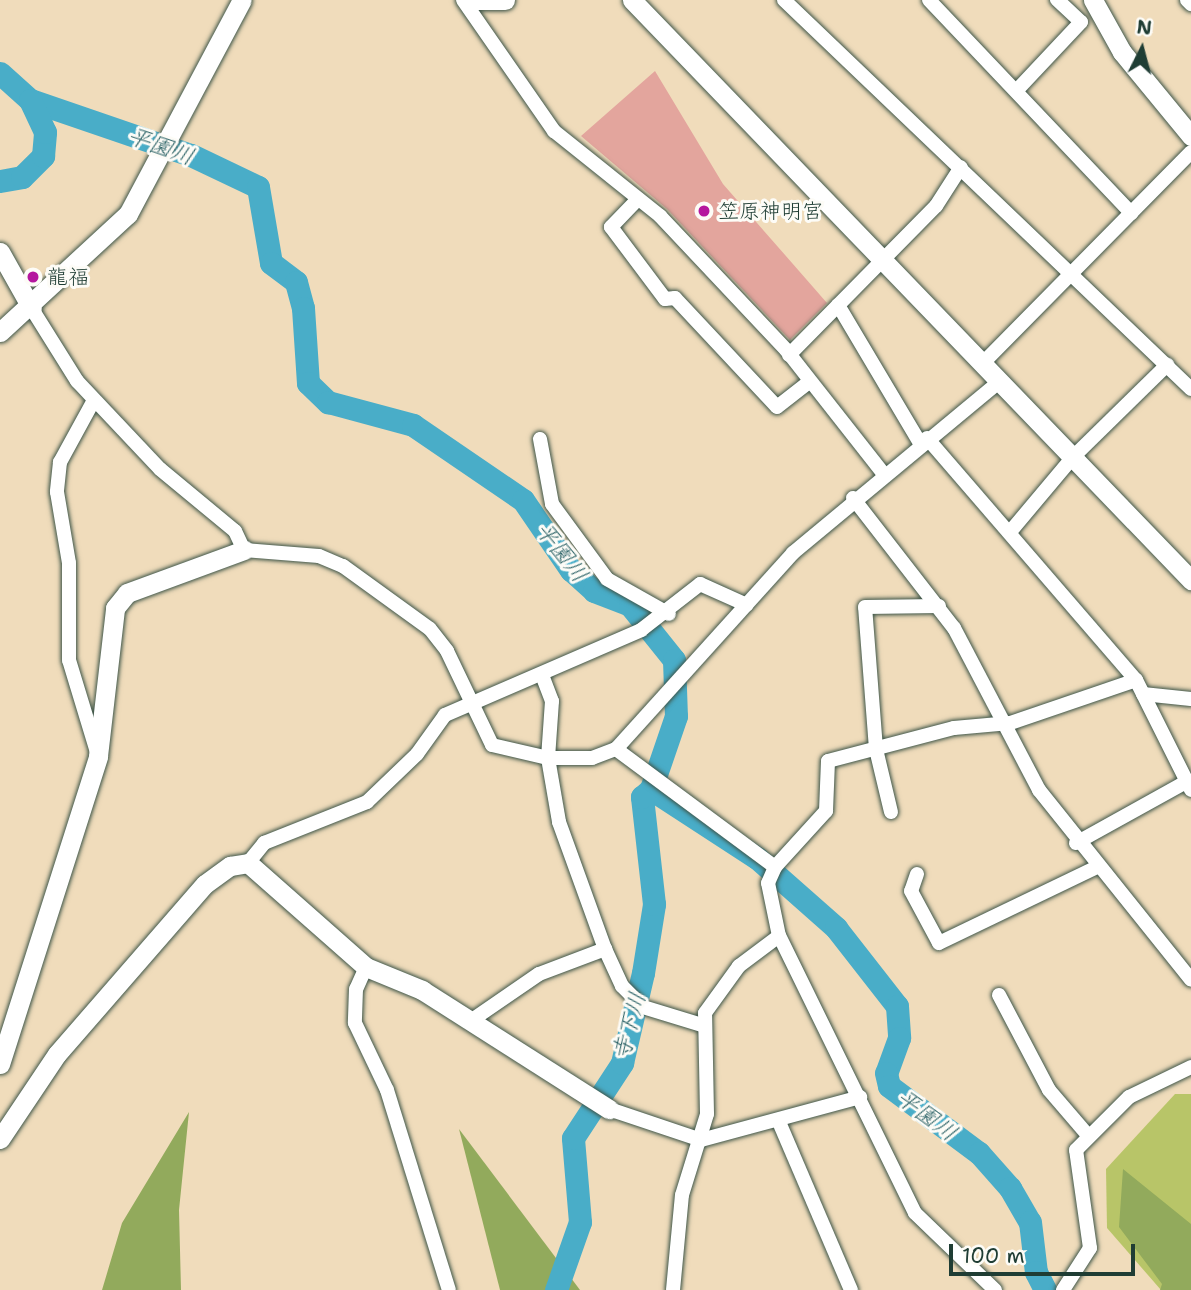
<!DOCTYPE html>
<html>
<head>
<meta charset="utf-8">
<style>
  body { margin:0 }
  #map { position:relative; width:1191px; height:1290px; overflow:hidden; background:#f0dcbb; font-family:"Shantell Sans","Klee One",sans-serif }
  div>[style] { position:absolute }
  .green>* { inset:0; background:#b8c568 }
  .forest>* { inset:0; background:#92aa5c }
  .river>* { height:23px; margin:-11.5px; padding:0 11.5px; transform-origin:11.5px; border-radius:11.5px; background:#49adc8 }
  .building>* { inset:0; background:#e3a59d }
  .roads { filter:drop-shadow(0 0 2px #3e5548) drop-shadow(0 0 2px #3e5548) }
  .street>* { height:14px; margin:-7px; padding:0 7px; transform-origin:7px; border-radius:7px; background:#fff }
  .secondary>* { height:19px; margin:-9.5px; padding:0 9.5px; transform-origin:9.5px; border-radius:9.5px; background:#fff }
  .dots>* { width:19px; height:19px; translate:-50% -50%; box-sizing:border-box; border:4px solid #fdfcf7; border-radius:50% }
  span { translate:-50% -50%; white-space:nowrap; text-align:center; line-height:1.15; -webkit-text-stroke:6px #fdfcf7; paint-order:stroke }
  .poi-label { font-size:21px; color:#1f3d34 }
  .left { translate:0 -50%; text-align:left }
  .water-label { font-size:23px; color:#2e6468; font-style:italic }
  .north { position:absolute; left:1107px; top:14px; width:70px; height:70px; -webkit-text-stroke:5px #fdfcf7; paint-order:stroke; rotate:6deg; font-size:19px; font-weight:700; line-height:28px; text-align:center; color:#1f3d34 }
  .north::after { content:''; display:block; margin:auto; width:24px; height:32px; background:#1f3d34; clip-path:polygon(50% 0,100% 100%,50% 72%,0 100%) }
  .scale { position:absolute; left:949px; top:1244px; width:186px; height:32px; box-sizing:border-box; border:4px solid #1f3d34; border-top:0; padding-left:9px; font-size:21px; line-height:24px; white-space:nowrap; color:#1f3d34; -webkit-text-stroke:5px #fdfcf7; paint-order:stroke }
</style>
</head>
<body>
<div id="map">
  <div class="green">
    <div style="clip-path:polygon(1175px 1094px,1191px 1094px,1191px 1290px,1161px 1290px,1107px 1228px,1106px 1169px)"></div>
  </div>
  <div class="forest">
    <div style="clip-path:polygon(189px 1112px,179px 1210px,181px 1290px,102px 1290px,122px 1223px)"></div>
    <div style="clip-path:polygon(459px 1129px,580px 1290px,500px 1290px)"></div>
    <div style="clip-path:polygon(1123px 1169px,1191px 1224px,1191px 1290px,1160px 1290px,1162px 1284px,1119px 1227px)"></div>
  </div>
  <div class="river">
    <div style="left:0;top:73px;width:40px;rotate:42deg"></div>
    <div style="left:30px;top:100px;width:170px;rotate:18.9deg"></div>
    <div style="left:191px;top:155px;width:74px;rotate:25.5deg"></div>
    <div style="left:258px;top:187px;width:77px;rotate:80.3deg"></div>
    <div style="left:271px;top:263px;width:31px;rotate:37deg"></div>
    <div style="left:296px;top:282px;width:27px;rotate:75deg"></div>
    <div style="left:303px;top:308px;width:75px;rotate:86.2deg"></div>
    <div style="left:308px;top:383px;width:28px;rotate:44deg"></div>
    <div style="left:328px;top:402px;width:88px;rotate:15.1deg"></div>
    <div style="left:413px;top:425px;width:133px;rotate:34.3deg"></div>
    <div style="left:523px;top:500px;width:85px;rotate:55.6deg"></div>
    <div style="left:571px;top:570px;width:31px;rotate:42deg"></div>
    <div style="left:594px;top:591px;width:39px;rotate:21deg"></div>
    <div style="left:630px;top:605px;width:70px;rotate:51.3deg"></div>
    <div style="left:674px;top:660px;width:56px;rotate:88deg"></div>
    <div style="left:676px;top:716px;width:77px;rotate:108.9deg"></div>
    <div style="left:0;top:181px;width:22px;rotate:-10deg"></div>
    <div style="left:22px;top:177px;width:30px;rotate:-45deg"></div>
    <div style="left:43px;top:156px;width:24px;rotate:-85deg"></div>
    <div style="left:45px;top:132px;width:35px;rotate:-115deg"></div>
    <div style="left:651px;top:789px;width:126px;rotate:33.1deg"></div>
    <div style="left:757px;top:858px;width:106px;rotate:41.5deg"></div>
    <div style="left:836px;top:928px;width:99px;rotate:52deg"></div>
    <div style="left:897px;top:1006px;width:32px;rotate:86deg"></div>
    <div style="left:899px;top:1038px;width:37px;rotate:110deg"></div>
    <div style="left:886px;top:1073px;width:13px;rotate:77deg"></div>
    <div style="left:889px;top:1086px;width:112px;rotate:36.7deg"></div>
    <div style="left:979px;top:1153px;width:47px;rotate:48.5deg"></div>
    <div style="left:1010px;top:1188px;width:39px;rotate:60deg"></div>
    <div style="left:1030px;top:1222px;width:50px;rotate:83.2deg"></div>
    <div style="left:1036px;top:1272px;width:20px;rotate:63deg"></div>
    <div style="left:556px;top:1290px;width:72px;rotate:-70.6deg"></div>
    <div style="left:580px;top:1222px;width:84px;rotate:-94.8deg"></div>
    <div style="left:573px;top:1138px;width:90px;rotate:-56.8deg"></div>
    <div style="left:622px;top:1063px;width:92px;rotate:-76.9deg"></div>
    <div style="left:643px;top:973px;width:70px;rotate:-80.9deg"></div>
    <div style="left:654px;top:904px;width:108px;rotate:-96.4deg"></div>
    <div style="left:642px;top:797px;width:12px;rotate:-42deg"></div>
  </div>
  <div class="building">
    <div style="clip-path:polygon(655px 71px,723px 184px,827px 303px,790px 340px,667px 209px,581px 136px)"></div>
  </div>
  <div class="roads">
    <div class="street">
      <div style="left:463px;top:0;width:160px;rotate:55.2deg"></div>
      <div style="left:554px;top:131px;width:136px;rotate:38.7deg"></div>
      <div style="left:660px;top:216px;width:185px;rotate:46.7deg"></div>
      <div style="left:787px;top:351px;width:155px;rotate:51.8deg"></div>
      <div style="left:784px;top:0;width:563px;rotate:43.7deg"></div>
      <div style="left:929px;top:0;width:294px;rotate:46.5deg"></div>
      <div style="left:1187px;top:0;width:6px;rotate:45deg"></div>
      <div style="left:1018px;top:89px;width:92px;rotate:-46.8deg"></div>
      <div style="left:1081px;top:22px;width:33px;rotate:-137deg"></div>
      <div style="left:638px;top:199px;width:39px;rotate:134deg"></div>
      <div style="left:611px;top:227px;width:90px;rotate:53.1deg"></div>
      <div style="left:665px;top:299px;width:10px;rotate:-6deg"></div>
      <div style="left:675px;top:298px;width:149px;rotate:46.9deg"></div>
      <div style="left:777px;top:407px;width:39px;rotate:-38deg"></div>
      <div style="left:838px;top:305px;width:161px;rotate:59.3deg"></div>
      <div style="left:32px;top:309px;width:85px;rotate:58deg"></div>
      <div style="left:77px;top:381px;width:121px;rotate:46.7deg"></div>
      <div style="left:160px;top:469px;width:97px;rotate:39.6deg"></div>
      <div style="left:235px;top:531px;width:21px;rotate:65deg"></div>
      <div style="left:244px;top:550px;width:75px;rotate:4.6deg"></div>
      <div style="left:319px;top:556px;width:26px;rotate:23deg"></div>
      <div style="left:343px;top:566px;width:107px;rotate:35.9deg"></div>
      <div style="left:430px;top:629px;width:28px;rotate:52deg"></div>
      <div style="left:447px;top:651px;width:104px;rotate:64.4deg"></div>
      <div style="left:492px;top:745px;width:57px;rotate:13.1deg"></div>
      <div style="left:548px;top:758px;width:44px"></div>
      <div style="left:592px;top:758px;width:26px;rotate:-21deg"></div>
      <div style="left:616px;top:749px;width:264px;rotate:-47.9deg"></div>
      <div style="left:793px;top:553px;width:269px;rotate:-39.7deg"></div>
      <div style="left:789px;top:355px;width:209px;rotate:-45.4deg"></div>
      <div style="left:936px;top:206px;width:46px;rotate:-57.3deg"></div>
      <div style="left:983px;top:363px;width:296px;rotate:-45.4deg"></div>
      <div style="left:94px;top:400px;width:71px;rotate:118.7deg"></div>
      <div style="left:60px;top:462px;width:30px;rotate:96deg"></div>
      <div style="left:57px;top:492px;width:72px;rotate:80.4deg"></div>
      <div style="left:69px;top:563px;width:97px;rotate:90deg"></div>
      <div style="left:69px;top:660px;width:96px;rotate:73.1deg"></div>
      <div style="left:927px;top:438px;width:320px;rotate:49.2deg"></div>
      <div style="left:1136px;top:680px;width:123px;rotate:63.4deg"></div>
      <div style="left:540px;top:439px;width:66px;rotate:79.5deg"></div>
      <div style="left:552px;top:504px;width:93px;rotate:53.7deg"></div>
      <div style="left:607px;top:579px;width:71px;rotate:29.4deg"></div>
      <div style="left:853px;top:498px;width:165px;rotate:52.2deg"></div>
      <div style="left:954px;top:628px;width:183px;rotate:62.3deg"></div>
      <div style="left:1039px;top:790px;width:243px;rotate:51.3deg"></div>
      <div style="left:1010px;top:532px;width:98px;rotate:-50deg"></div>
      <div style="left:1073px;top:457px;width:132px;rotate:-44.4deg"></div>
      <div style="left:542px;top:675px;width:28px;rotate:69deg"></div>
      <div style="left:552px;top:701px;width:57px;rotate:94deg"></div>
      <div style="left:548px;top:758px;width:65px;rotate:80.2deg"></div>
      <div style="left:559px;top:822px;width:135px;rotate:70.1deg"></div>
      <div style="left:605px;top:949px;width:41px;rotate:65.3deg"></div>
      <div style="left:622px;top:986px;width:30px;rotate:45deg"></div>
      <div style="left:643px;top:1007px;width:65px;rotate:17deg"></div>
      <div style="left:1143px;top:694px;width:48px;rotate:5.9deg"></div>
      <div style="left:616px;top:749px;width:198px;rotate:36.6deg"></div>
      <div style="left:891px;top:812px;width:65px;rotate:-103.4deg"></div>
      <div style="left:876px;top:749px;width:142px;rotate:-94.4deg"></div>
      <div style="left:865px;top:607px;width:74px;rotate:-0.8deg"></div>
      <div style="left:1076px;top:843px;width:126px;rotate:-29deg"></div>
      <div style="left:248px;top:863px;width:26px;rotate:-51deg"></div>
      <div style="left:264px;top:843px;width:111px;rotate:-21.7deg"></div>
      <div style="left:367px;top:802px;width:69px;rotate:-43.8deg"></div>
      <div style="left:417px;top:754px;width:48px;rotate:-54.3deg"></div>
      <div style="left:445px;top:715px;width:214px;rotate:-23.4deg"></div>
      <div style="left:641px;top:630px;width:75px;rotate:-37.9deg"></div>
      <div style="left:700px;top:584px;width:51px;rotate:24.1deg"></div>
      <div style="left:917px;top:874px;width:18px;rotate:109deg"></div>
      <div style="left:911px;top:891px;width:59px;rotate:61.7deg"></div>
      <div style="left:939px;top:943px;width:173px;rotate:-25.7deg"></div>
      <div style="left:366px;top:967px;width:24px;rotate:114deg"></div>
      <div style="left:356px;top:989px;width:34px;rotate:92deg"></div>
      <div style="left:355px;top:1023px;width:74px;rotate:64.5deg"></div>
      <div style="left:387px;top:1090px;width:209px;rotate:72.8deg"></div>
      <div style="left:999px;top:995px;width:107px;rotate:62.2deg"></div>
      <div style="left:1049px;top:1090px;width:57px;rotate:49.3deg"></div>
      <div style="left:472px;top:1020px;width:81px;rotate:-34.5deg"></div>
      <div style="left:539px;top:974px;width:71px;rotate:-20.7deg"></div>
      <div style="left:609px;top:1109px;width:97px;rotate:18.6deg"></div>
      <div style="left:701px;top:1140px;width:165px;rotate:-15.1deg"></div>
      <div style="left:779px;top:1122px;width:183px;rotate:66.8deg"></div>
      <div style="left:673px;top:1290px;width:95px;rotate:-84.6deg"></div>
      <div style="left:682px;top:1195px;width:85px;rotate:-72.8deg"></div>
      <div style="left:707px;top:1114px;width:101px;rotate:-91.1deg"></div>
      <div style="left:705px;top:1013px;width:58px;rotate:-54.1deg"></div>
      <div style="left:739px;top:966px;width:50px;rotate:-36.9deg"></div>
      <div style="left:995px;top:1290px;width:111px;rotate:-136.1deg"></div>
      <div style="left:915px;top:1213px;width:309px;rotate:-116.1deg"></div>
      <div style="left:779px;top:936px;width:54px;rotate:-101.7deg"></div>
      <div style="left:768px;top:883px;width:17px;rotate:-66deg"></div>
      <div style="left:775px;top:867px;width:76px;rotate:-47.7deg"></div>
      <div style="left:826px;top:811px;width:50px;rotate:-87.7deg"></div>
      <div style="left:828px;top:761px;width:130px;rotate:-14.7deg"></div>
      <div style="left:954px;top:728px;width:56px;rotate:-5.1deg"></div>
      <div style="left:1010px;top:723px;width:133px;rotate:-18.8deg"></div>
      <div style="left:1063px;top:1290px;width:50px;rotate:-57.3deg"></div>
      <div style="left:1090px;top:1248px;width:99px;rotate:-98.1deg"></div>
      <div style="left:1076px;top:1150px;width:75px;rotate:-45deg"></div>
      <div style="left:1129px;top:1097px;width:69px;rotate:-25.8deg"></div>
    </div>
    <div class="secondary">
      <div style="left:471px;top:0;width:34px"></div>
      <div style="left:632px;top:0;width:806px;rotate:46.06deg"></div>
      <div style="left:1093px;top:0;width:60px;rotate:60.9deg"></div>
      <div style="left:1122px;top:52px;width:109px;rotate:50.6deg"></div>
      <div style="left:0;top:252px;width:65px;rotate:60.7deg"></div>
      <div style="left:0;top:332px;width:174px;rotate:-42.7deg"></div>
      <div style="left:128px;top:214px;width:242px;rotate:-62deg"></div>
      <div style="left:0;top:1064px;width:323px;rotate:-72.3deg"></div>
      <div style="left:98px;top:756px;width:149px;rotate:-83.4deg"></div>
      <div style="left:115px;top:608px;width:19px;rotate:-51deg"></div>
      <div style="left:127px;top:593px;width:125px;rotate:-20.2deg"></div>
      <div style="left:0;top:1139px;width:102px;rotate:-56.2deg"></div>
      <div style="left:57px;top:1054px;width:225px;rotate:-49deg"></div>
      <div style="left:205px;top:884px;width:31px;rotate:-36deg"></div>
      <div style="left:230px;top:866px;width:18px;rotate:-9deg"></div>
      <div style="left:248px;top:863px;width:157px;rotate:41.4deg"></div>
      <div style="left:366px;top:967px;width:61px;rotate:22.3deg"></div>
      <div style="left:422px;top:990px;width:222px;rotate:32.5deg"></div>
    </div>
  </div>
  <div class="dots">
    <div style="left:704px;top:211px;background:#b5179e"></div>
    <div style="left:33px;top:277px;background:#b5179e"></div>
  </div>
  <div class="poi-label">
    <span class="left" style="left:718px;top:211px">笠原神明宮</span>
    <span class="left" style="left:47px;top:277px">龍福</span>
  </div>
  <div class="water-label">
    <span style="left:161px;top:146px;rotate:20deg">平園川</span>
    <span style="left:562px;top:552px;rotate:52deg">平園川</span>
    <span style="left:629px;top:1026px;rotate:-75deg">寺下川</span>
    <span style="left:927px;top:1115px;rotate:37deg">平園川</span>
  </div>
  <div class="north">N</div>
  <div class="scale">100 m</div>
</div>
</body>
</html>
